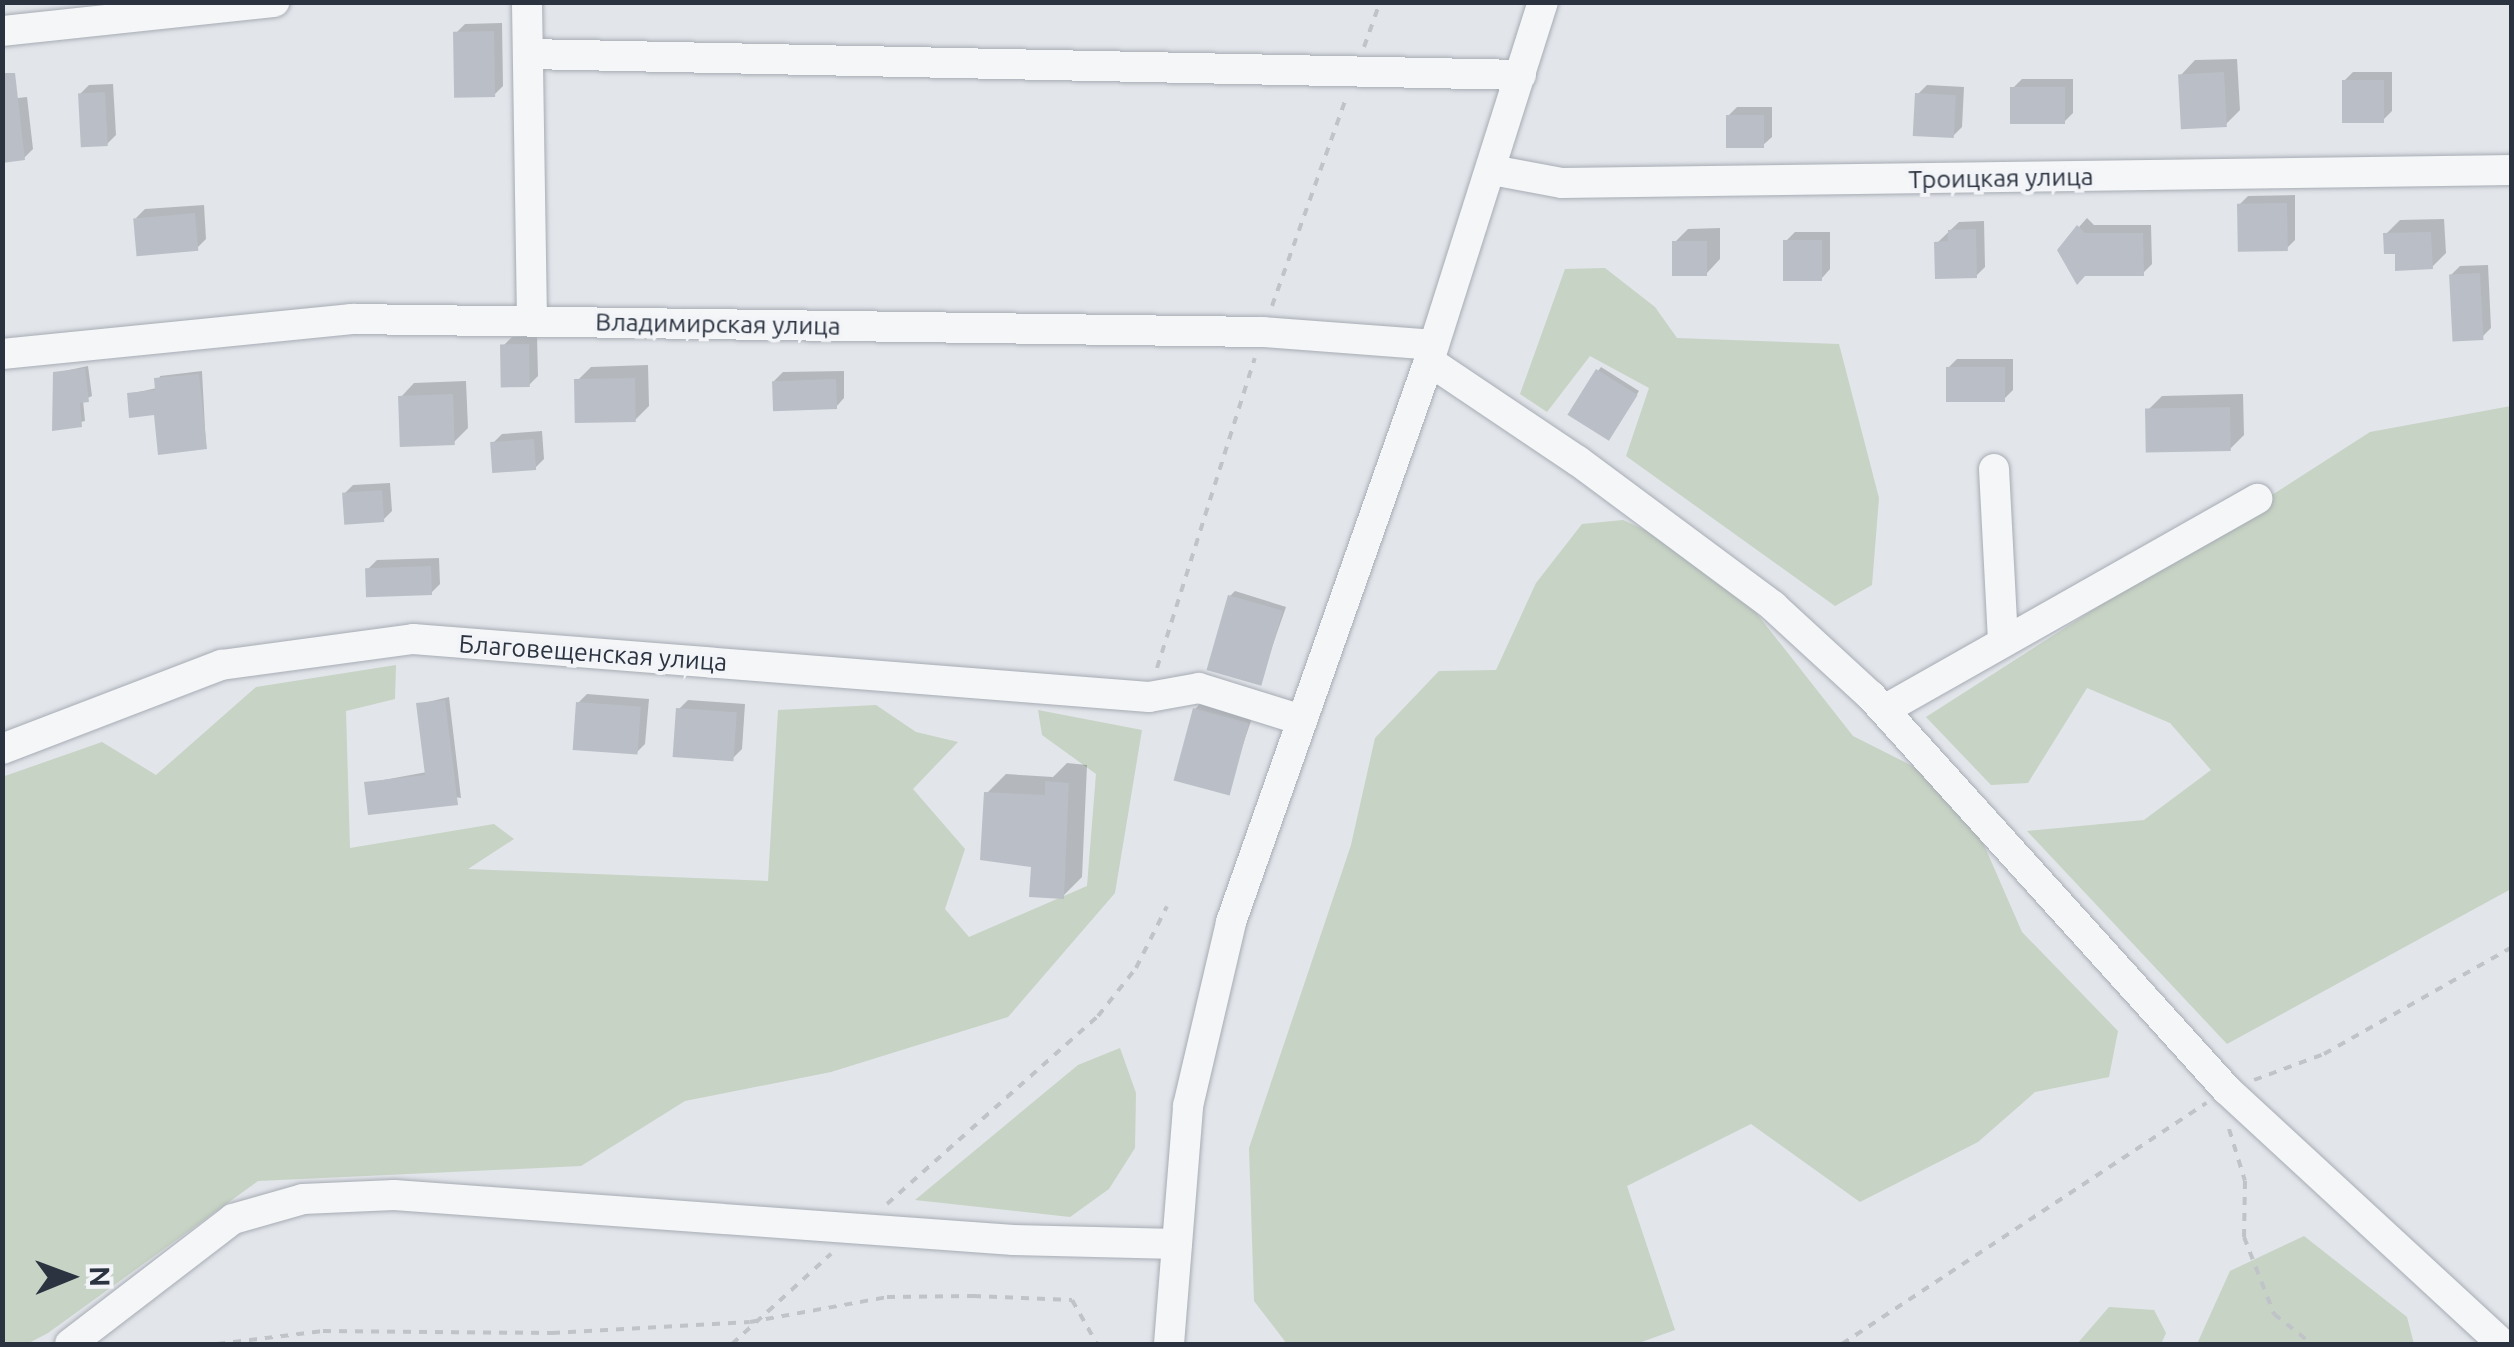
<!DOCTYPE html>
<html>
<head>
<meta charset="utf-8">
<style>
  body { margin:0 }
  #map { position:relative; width:2514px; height:1347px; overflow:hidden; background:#e2e5ea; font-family:Ubuntu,sans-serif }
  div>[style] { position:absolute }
  .green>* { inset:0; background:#c7d3c4 }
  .shadow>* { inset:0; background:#0003 }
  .building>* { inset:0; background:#babec6; transform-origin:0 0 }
  .path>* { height:4px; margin-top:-2px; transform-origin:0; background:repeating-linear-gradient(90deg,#c0c3c8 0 8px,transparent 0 16px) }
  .roads { filter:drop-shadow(0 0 2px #a7acb4) drop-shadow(0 0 2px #a7acb4) }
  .minor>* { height:30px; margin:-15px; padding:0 15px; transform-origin:15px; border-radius:15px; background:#f5f6f8 }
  span { translate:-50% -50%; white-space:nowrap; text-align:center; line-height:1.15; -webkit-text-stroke:8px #f2f4f7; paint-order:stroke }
  .street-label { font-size:25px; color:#2b3341 }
  .frame { position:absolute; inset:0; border:5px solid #2b3341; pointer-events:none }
  .north { position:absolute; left:20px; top:1227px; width:100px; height:100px; -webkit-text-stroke:8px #f2f4f7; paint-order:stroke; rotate:89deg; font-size:28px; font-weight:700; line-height:40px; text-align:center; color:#2b3341 }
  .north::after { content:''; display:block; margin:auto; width:35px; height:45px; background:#2b3341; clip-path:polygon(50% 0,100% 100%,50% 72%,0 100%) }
</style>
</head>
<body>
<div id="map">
  <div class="green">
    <div style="clip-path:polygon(1605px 268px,1655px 307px,1677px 338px,1839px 344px,1879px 498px,1872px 585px,1835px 606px,1626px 456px,1649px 388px,1590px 356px,1547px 412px,1520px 394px,1565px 269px)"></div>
    <div style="clip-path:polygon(2511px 406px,2511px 889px,2227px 1044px,2027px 831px,2144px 820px,2211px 770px,2170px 723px,2087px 688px,2028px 783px,1991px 785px,1926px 717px,2370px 432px)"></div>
    <div style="clip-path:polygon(1623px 520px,1671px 542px,1706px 549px,1853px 736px,1960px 790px,2022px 932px,2118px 1031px,2109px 1077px,2035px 1092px,1978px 1142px,1860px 1202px,1751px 1124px,1627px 1186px,1675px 1330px,1636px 1344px,1287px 1344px,1254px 1301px,1249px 1148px,1351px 845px,1375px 738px,1439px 671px,1496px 670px,1536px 583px,1582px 524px)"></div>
    <div style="clip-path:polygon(396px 665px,395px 699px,346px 711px,350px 848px,494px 824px,514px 839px,468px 869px,768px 881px,778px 710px,876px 705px,916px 732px,958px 742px,913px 789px,965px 849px,945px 909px,969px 937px,1087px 886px,1096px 774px,1042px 735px,1038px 710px,1142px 730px,1115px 893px,1008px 1017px,831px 1072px,685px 1101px,581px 1166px,258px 1181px,48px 1333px,27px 1344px,2px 1344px,2px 777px,102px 742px,156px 775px,256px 687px)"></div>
    <div style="clip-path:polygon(1120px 1048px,1136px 1093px,1135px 1148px,1109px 1189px,1070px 1217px,915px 1200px,1078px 1065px)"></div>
    <div style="clip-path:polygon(2304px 1236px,2407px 1317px,2414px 1344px,2197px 1344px,2230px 1271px)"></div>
    <div style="clip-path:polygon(2109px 1307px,2154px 1310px,2166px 1333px,2161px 1344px,2077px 1344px)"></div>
  </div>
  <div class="shadow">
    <div style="clip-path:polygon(502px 23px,503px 86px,494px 95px,456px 33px,465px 24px)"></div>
    <div style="clip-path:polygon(2237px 59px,2240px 110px,2226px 124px,2181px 75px,2195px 60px)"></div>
    <div style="clip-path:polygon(2353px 72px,2392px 72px,2392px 111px,2383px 120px,2344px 81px)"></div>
    <div style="clip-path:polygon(2022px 79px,2073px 79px,2073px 113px,2064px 122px,2013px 88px)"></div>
    <div style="clip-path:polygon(113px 84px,116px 135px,107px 144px,80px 94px,89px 85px)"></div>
    <div style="clip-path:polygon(1927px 85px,1964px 87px,1962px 127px,1953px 136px,1918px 94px)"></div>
    <div style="clip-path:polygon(27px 97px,33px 149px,24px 158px,9px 99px)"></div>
    <div style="clip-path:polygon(1737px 107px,1772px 107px,1772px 137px,1762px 146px,1728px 116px)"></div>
    <div style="clip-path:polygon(2295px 195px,2295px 240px,2286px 249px,2239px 205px,2248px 196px)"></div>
    <div style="clip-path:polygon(204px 205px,206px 239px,197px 248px,136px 218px,145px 209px)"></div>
    <div style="clip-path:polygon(2087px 218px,2094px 225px,2151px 225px,2152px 264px,2143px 273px,2085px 274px,2079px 227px)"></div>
    <div style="clip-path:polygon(2444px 219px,2446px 253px,2432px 267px,2397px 251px,2386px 234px,2400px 220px)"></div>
    <div style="clip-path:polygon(1984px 221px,1985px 267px,1976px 276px,1937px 243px,1959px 222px)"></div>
    <div style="clip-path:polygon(1720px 228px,1720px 259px,1706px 274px,1674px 243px,1688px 229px)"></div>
    <div style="clip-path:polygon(1795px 232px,1830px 232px,1830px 269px,1822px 278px,1786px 241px)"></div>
    <div style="clip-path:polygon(2488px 265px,2491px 328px,2482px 337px,2451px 275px,2460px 266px)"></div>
    <div style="clip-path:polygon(537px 336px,538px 376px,529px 385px,503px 346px,512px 337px)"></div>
    <div style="clip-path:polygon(1957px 359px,2013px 359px,2013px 390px,2004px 399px,1948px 368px)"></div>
    <div style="clip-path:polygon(648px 365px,649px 406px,635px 420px,577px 381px,591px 367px)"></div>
    <div style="clip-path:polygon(88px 366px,92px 396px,83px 400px,85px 421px,55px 428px,55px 373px)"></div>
    <div style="clip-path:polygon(1601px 367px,1639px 391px,1612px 434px,1598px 371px)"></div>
    <div style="clip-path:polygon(202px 371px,206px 447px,129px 394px,157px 388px,160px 376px)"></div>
    <div style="clip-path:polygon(844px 371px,844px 398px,836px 407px,774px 381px,783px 372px)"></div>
    <div style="clip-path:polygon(466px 381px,468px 428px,454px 442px,400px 398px,414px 383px)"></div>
    <div style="clip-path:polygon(2243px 394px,2244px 435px,2230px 449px,2148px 410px,2162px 396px)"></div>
    <div style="clip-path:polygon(542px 431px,544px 459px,535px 468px,493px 443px,502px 434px)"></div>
    <div style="clip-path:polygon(390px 483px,392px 511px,383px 520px,344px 494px,353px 485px)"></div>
    <div style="clip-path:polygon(439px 558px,440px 584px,431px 593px,368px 569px,377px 560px)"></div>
    <div style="clip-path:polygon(1235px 591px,1286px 607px,1259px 684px,1230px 596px)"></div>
    <div style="clip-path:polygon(587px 694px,649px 699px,645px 744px,636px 753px,578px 703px)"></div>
    <div style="clip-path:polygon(449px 697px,461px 798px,367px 783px,427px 772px,419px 704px)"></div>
    <div style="clip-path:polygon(688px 700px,745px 704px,742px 749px,733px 758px,679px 709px)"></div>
    <div style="clip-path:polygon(1200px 704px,1252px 718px,1226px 794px,1195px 709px)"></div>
    <div style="clip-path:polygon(1067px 763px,1087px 765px,1082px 877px,1063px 896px,987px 793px,1006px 774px,1053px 777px)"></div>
  </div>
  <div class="building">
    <div style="left:494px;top:31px;width:66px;height:41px;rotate:89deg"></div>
    <div style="left:2224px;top:72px;width:55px;height:46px;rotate:87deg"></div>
    <div style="clip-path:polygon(2px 73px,15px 73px,25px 160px,2px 163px)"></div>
    <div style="left:2342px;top:80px;width:42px;height:43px"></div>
    <div style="left:2010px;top:87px;width:55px;height:37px"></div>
    <div style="left:105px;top:92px;width:54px;height:27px;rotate:87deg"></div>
    <div style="left:1915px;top:93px;width:41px;height:43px;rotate:3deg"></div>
    <div style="left:1726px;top:115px;width:38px;height:33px"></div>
    <div style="left:2287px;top:203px;width:48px;height:50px;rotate:89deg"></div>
    <div style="left:195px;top:213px;width:38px;height:62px;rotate:85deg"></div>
    <div style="clip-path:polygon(2077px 225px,2085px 233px,2143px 233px,2144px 276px,2085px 276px,2077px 285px,2057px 250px)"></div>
    <div style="clip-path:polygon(1976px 229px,1977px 278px,1935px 279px,1934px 242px,1948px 241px,1948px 230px)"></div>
    <div style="clip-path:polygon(2431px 232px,2433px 269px,2395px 271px,2395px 254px,2384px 254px,2383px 233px)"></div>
    <div style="left:1783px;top:240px;width:39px;height:41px"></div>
    <div style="left:1707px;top:241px;width:35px;height:35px;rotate:90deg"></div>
    <div style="left:2480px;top:273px;width:67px;height:31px;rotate:87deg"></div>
    <div style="left:529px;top:344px;width:43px;height:29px;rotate:89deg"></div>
    <div style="left:1946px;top:367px;width:59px;height:35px"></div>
    <div style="clip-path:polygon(85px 368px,89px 402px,80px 403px,82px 427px,52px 431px,53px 372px)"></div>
    <div style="left:1596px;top:369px;width:49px;height:54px;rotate:32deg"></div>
    <div style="clip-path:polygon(199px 374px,207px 449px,158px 455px,154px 415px,129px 418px,127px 393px,155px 390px,154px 378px)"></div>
    <div style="left:635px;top:378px;width:44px;height:61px;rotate:89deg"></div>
    <div style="left:836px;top:379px;width:30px;height:64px;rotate:88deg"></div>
    <div style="left:453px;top:394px;width:51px;height:55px;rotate:88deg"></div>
    <div style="left:2230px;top:407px;width:44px;height:85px;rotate:89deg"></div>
    <div style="left:534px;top:439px;width:31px;height:44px;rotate:86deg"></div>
    <div style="left:382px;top:490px;width:32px;height:40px;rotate:86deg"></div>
    <div style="left:431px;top:566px;width:29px;height:66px;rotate:88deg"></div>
    <div style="left:1228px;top:595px;width:57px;height:78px;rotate:16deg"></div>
    <div style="clip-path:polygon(445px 700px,458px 805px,368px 815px,364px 782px,425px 775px,416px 703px)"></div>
    <div style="left:576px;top:702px;width:65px;height:48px;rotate:4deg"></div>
    <div style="left:676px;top:708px;width:61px;height:49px;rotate:4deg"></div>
    <div style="left:1193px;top:708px;width:58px;height:75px;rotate:15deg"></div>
    <div style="clip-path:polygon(1045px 781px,1069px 783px,1064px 899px,1029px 897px,1031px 867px,980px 860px,984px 792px,1045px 795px)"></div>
  </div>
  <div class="path">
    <div style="left:1364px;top:47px;width:48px;rotate:-70.4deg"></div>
    <div style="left:1272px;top:306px;width:221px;rotate:-70.4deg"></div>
    <div style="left:1157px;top:668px;width:325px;rotate:-72.5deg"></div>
    <div style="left:2254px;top:1080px;width:75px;rotate:-20.4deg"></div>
    <div style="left:2324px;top:1054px;width:216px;rotate:-29.6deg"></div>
    <div style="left:2229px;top:1129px;width:54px;rotate:72.9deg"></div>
    <div style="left:2245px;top:1181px;width:56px;rotate:91deg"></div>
    <div style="left:2244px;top:1237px;width:83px;rotate:68.7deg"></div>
    <div style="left:2274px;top:1314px;width:48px;rotate:38.3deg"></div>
    <div style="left:887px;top:1204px;width:283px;rotate:-41.7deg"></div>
    <div style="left:1098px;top:1016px;width:61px;rotate:-51.6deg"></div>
    <div style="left:1136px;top:968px;width:69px;rotate:-63.4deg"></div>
    <div style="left:217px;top:1344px;width:107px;rotate:-7deg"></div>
    <div style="left:323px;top:1331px;width:229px;rotate:0.5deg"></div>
    <div style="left:552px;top:1333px;width:198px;rotate:-3.2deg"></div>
    <div style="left:750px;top:1322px;width:139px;rotate:-10.3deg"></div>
    <div style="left:887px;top:1297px;width:86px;rotate:-0.7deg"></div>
    <div style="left:973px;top:1296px;width:99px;rotate:2.3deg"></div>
    <div style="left:1072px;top:1300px;width:51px;rotate:60.4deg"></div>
    <div style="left:732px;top:1344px;width:134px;rotate:-42.3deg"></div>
    <div style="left:1842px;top:1344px;width:437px;rotate:-33.5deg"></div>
  </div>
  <div class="roads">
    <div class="minor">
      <div style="left:527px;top:2px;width:319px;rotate:89.1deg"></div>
      <div style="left:2px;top:31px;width:274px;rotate:-6.1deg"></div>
      <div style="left:528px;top:54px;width:993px;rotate:1.21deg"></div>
      <div style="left:1492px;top:170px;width:71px;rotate:10.5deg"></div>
      <div style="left:1562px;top:183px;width:950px;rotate:-0.78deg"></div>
      <div style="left:2px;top:354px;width:352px;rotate:-5.7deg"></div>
      <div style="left:352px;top:319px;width:911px;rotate:0.82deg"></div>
      <div style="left:1263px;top:332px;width:171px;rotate:4.3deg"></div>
      <div style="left:1429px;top:361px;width:179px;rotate:33.9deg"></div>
      <div style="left:1578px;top:461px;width:243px;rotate:36.6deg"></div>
      <div style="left:1773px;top:606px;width:133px;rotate:42.6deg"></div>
      <div style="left:1871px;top:696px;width:531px;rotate:47.9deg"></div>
      <div style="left:2227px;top:1090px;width:374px;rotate:42.7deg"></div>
      <div style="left:1994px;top:469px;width:173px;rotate:87deg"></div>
      <div style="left:1884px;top:710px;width:429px;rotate:-29.5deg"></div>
      <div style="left:2px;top:749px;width:235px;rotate:-21deg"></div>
      <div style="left:221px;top:665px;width:194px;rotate:-7.7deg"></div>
      <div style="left:413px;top:639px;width:738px;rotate:4.51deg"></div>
      <div style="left:1149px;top:697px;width:51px;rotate:-10.2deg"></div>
      <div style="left:1199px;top:688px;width:108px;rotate:17.3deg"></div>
      <div style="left:70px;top:1344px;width:205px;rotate:-37.5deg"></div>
      <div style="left:233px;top:1219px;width:73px;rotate:-15.9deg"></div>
      <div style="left:303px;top:1199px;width:91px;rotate:-2.5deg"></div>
      <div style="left:394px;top:1195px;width:621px;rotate:4.16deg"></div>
      <div style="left:1013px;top:1240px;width:164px;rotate:1.4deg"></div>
      <div style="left:1169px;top:1344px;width:239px;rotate:-85.4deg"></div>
      <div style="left:1188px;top:1106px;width:189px;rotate:-76.8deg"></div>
      <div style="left:1231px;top:922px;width:595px;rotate:-70.56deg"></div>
      <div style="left:1429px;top:361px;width:377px;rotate:-72.4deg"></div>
    </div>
  </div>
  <div class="street-label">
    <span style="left:2001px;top:178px;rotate:-1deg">Троицкая улица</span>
    <span style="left:718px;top:324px;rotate:1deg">Владимирская улица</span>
    <span style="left:593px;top:653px;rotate:4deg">Благовещенская улица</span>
  </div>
  <div class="frame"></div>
  <div class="north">N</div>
</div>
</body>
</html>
